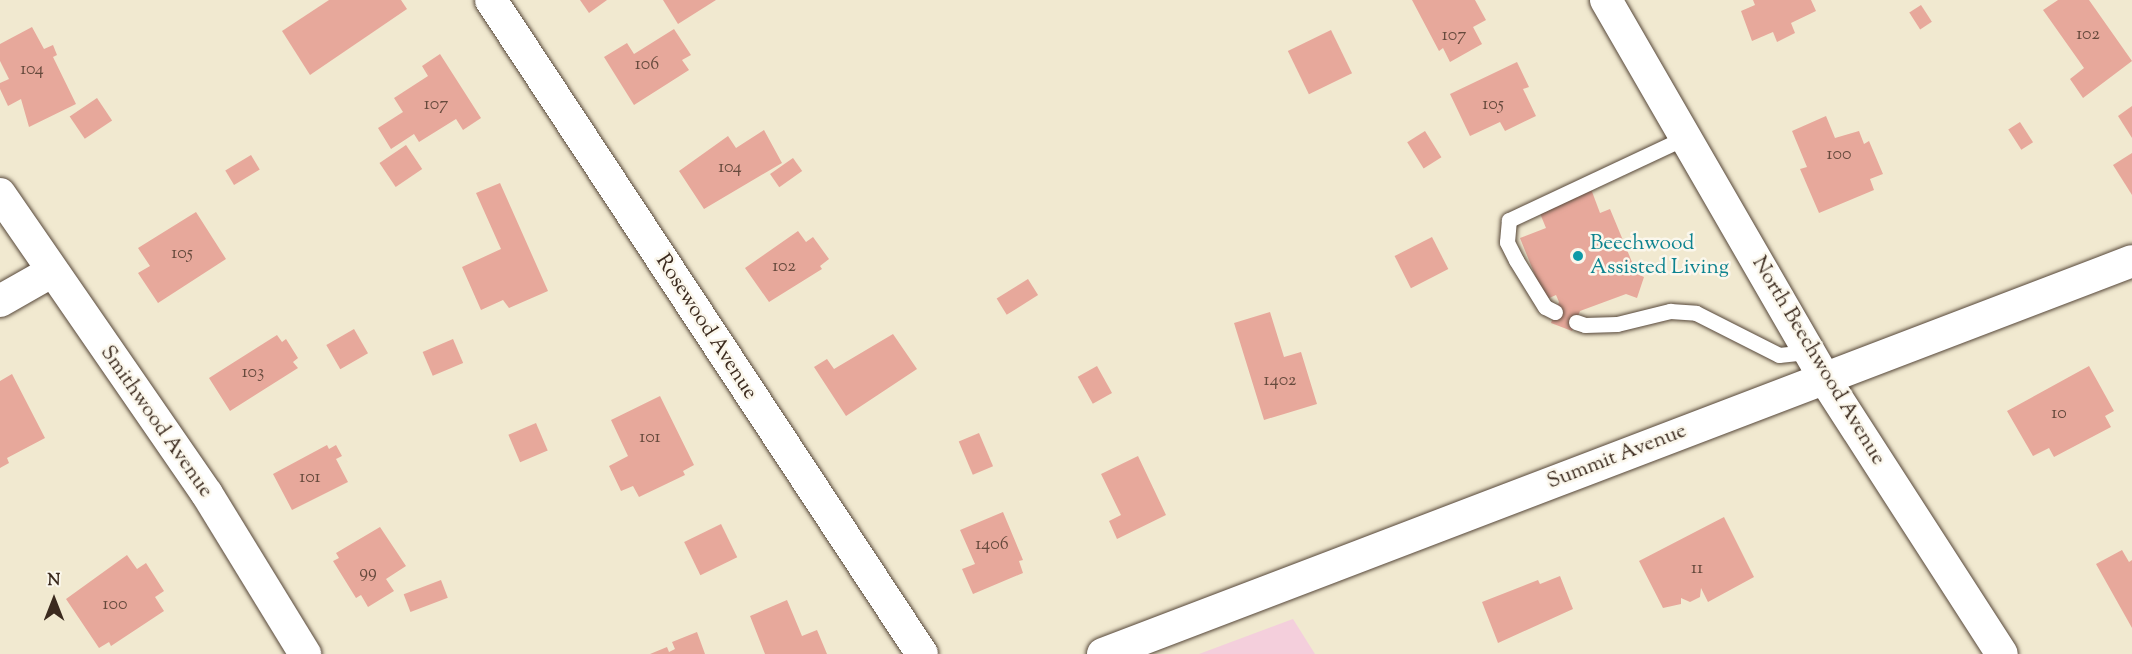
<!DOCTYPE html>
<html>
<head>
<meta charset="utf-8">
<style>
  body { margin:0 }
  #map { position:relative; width:2132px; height:654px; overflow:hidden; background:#f1e9d0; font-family:"Sorts Mill Goudy",serif }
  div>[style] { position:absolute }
  .built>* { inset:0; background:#f4cfdc }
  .building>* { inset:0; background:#e7a89b; transform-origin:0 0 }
  .roads { filter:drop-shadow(0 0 2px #564739) drop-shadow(0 0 2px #564739) }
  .service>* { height:15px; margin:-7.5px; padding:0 7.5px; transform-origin:7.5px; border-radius:7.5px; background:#fff }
  .minor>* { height:32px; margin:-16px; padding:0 16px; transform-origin:16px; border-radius:16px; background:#fff }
  .dots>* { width:16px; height:16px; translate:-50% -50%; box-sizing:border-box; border:3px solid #fbf7ec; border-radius:50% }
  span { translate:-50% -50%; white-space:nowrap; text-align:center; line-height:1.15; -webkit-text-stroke:5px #fbf7ec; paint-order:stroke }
  .number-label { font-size:18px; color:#664a3d }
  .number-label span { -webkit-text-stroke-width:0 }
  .culture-label { font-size:21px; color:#0d838f }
  .left { translate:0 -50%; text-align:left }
  .street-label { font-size:21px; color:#3b2a1e }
  .north { position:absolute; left:24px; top:570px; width:60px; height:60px; -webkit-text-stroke:4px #fbf7ec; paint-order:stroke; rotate:0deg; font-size:16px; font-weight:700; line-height:24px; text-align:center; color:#3b2a1e }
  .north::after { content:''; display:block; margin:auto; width:21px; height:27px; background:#3b2a1e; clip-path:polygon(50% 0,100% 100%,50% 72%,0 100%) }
</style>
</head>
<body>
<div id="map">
  <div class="built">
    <div style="clip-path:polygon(1293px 619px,1315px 654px,1199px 654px)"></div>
  </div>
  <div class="building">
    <div style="clip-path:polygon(329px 0,401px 0,407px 9px,310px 75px,282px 31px)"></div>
    <div style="clip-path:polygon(580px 0,607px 0,589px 13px)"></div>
    <div style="clip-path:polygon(663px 0,716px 0,678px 24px)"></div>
    <div style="clip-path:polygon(1412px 0,1475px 0,1486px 20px,1473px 27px,1482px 44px,1450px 62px,1443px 48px,1439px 51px)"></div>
    <div style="clip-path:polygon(1753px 0,1811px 0,1816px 11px,1791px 23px,1795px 33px,1777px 42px,1773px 32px,1752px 41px,1741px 11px,1755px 5px)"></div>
    <div style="clip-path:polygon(2058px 0,2089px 0,2132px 61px,2083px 98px,2070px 79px,2084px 68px,2043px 10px)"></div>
    <div style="left:1921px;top:5px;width:20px;height:14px;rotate:57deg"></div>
    <div style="clip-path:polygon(32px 27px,44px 49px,53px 45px,57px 55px,53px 57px,76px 104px,29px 127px,21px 99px,8px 106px,0 89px,0 83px,9px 79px,0 61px,0 44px)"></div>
    <div style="clip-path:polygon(674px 29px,691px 55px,682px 60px,689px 70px,634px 105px,604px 57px,627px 43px,634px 54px)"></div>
    <div style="left:1331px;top:30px;width:48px;height:48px;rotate:64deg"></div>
    <div style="clip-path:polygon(440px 54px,481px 118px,463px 130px,456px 119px,419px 142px,414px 134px,391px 149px,378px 128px,403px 112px,394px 98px,428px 76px,422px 66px)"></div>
    <div style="clip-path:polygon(1517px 62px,1529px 87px,1523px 89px,1536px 116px,1505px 131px,1500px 122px,1470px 136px,1450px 94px)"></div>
    <div style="left:97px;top:98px;width:27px;height:33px;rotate:56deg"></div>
    <div style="clip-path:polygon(2132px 106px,2132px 138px,2118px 116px)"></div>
    <div style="clip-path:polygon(1826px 116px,1835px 138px,1859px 131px,1864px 144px,1869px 141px,1883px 174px,1870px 179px,1874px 190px,1819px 213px,1800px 169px,1807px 167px,1792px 131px)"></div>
    <div style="left:2020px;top:122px;width:24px;height:14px;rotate:57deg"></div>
    <div style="clip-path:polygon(764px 130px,782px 163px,704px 209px,679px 171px,728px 136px,736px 148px)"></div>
    <div style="left:1425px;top:131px;width:31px;height:21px;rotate:58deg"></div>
    <div style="left:406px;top:145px;width:29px;height:32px;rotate:56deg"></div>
    <div style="clip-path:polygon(2132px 153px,2132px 195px,2113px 165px)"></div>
    <div style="left:251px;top:155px;width:17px;height:30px;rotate:59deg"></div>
    <div style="left:793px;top:158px;width:16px;height:28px;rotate:55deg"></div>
    <div style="clip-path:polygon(500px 183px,548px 291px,509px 308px,503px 300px,481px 310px,462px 267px,501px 249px,476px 193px)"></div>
    <div style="clip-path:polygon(1591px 189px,1600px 213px,1610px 209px,1637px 274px,1644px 277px,1637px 298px,1626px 294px,1580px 311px,1572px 331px,1551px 323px,1559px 302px,1556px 295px,1545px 300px,1520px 238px,1546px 228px,1539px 211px)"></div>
    <div style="clip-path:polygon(196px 212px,226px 259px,158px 303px,138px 273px,150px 266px,138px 248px)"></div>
    <div style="clip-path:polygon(798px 231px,806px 242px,813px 237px,829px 259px,820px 266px,822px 269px,769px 302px,745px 268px)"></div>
    <div style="left:1432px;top:237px;width:36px;height:42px;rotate:63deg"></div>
    <div style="left:1028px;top:279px;width:19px;height:37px;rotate:58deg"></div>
    <div style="clip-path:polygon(1270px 312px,1284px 357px,1301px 352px,1317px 404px,1264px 420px,1234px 323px)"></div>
    <div style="left:354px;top:329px;width:28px;height:32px;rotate:60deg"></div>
    <div style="clip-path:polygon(893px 334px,917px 369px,846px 416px,814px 367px,827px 359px,834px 369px)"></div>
    <div style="clip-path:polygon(277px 335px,282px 342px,286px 339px,298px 358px,293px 362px,298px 368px,230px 411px,209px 378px)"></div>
    <div style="left:453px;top:339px;width:26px;height:33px;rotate:67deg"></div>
    <div style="left:1097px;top:366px;width:31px;height:22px;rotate:61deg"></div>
    <div style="clip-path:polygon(2089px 366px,2114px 411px,2105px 416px,2111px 427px,2054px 457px,2049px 448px,2033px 456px,2007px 411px)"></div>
    <div style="clip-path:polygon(12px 374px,45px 438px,7px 458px,9px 463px,0 468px,0 381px)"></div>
    <div style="clip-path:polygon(660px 396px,694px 465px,683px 471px,685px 475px,639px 497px,633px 486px,621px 491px,609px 466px,628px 456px,611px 420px)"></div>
    <div style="left:536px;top:423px;width:30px;height:30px;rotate:67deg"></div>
    <div style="left:979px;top:433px;width:36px;height:22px;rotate:67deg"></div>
    <div style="clip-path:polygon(327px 445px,329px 449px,336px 445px,342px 456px,336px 459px,348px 482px,292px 510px,273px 474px)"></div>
    <div style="clip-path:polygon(1138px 456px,1166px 515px,1117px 539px,1109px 521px,1121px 515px,1101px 474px)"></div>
    <div style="clip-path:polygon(1003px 512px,1023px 560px,1019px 561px,1023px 573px,973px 594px,962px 569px,975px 564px,960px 530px)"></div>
    <div style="clip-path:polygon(1724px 517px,1754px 577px,1708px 602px,1701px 588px,1700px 597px,1690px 602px,1681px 598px,1681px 604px,1663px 608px,1639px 561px)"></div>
    <div style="left:721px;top:524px;width:37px;height:41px;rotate:64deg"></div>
    <div style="clip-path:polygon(380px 527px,406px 566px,386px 579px,394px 591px,368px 607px,361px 595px,356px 598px,333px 561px,339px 558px,336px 553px)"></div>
    <div style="clip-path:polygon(2122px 550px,2129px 562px,2132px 560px,2132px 628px,2096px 564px)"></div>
    <div style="clip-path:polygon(127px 555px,137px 569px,146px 563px,164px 591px,155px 597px,164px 611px,111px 646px,109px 642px,99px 648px,66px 599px)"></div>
    <div style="clip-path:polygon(1560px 576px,1573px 609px,1498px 643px,1482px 602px,1538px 580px,1540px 584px)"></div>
    <div style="left:441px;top:580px;width:19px;height:40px;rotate:69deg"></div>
    <div style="clip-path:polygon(787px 600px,802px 636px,817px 630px,827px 654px,765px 654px,750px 616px)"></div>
    <div style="clip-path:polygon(697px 632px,705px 654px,650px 654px,667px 647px,669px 652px,675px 649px,672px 642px)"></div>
  </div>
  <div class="roads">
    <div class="service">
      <div style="left:1555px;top:312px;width:11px;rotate:-153deg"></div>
      <div style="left:1545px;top:307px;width:55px;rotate:-121.7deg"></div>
      <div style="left:1516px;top:260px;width:20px;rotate:-117deg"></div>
      <div style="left:1507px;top:242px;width:22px;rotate:-85deg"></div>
      <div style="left:1509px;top:220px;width:195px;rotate:-25.1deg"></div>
      <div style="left:1576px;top:322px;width:9px;rotate:18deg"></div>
      <div style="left:1585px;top:325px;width:32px;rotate:-2deg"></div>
      <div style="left:1617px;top:324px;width:55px;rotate:-13.8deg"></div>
      <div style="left:1670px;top:311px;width:26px;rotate:4deg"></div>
      <div style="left:1696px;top:313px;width:93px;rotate:26.8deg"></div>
      <div style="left:1779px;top:355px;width:30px;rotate:-6deg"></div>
    </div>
    <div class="minor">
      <div style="left:491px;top:0;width:783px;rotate:56.61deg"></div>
      <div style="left:1606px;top:0;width:436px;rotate:60deg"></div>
      <div style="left:1824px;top:378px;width:328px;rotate:57.2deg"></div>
      <div style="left:0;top:194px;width:364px;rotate:55.4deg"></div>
      <div style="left:207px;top:494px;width:188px;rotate:58.5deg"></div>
      <div style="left:0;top:301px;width:59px;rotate:-29.6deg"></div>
      <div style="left:1103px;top:654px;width:1101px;rotate:-20.9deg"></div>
    </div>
  </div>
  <div class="dots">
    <div style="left:1578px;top:256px;background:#0f9aa8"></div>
  </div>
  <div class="number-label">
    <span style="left:2088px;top:35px">102</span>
    <span style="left:1454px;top:36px">107</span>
    <span style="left:647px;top:65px">106</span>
    <span style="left:32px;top:70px">104</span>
    <span style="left:436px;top:105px">107</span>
    <span style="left:1493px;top:105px">105</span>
    <span style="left:1839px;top:155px">100</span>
    <span style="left:730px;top:168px">104</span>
    <span style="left:182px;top:254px">105</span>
    <span style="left:784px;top:267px">102</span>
    <span style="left:253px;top:373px">103</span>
    <span style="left:1280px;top:381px">1402</span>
    <span style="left:2059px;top:414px">10</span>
    <span style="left:650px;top:438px">101</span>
    <span style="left:310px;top:478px">101</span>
    <span style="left:992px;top:545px">1406</span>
    <span style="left:1697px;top:569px">11</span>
    <span style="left:368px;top:573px">99</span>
    <span style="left:115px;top:605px">100</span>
  </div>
  <div class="culture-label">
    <span class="left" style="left:1590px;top:256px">Beechwood<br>Assisted Living</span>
  </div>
  <div class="street-label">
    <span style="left:706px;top:327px;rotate:57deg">Rosewood Avenue</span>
    <span style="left:1818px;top:361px;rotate:59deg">North Beechwood Avenue</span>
    <span style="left:156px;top:422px;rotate:55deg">Smithwood Avenue</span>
    <span style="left:1617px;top:457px;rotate:-21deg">Summit Avenue</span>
  </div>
  <div class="north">N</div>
</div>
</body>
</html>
